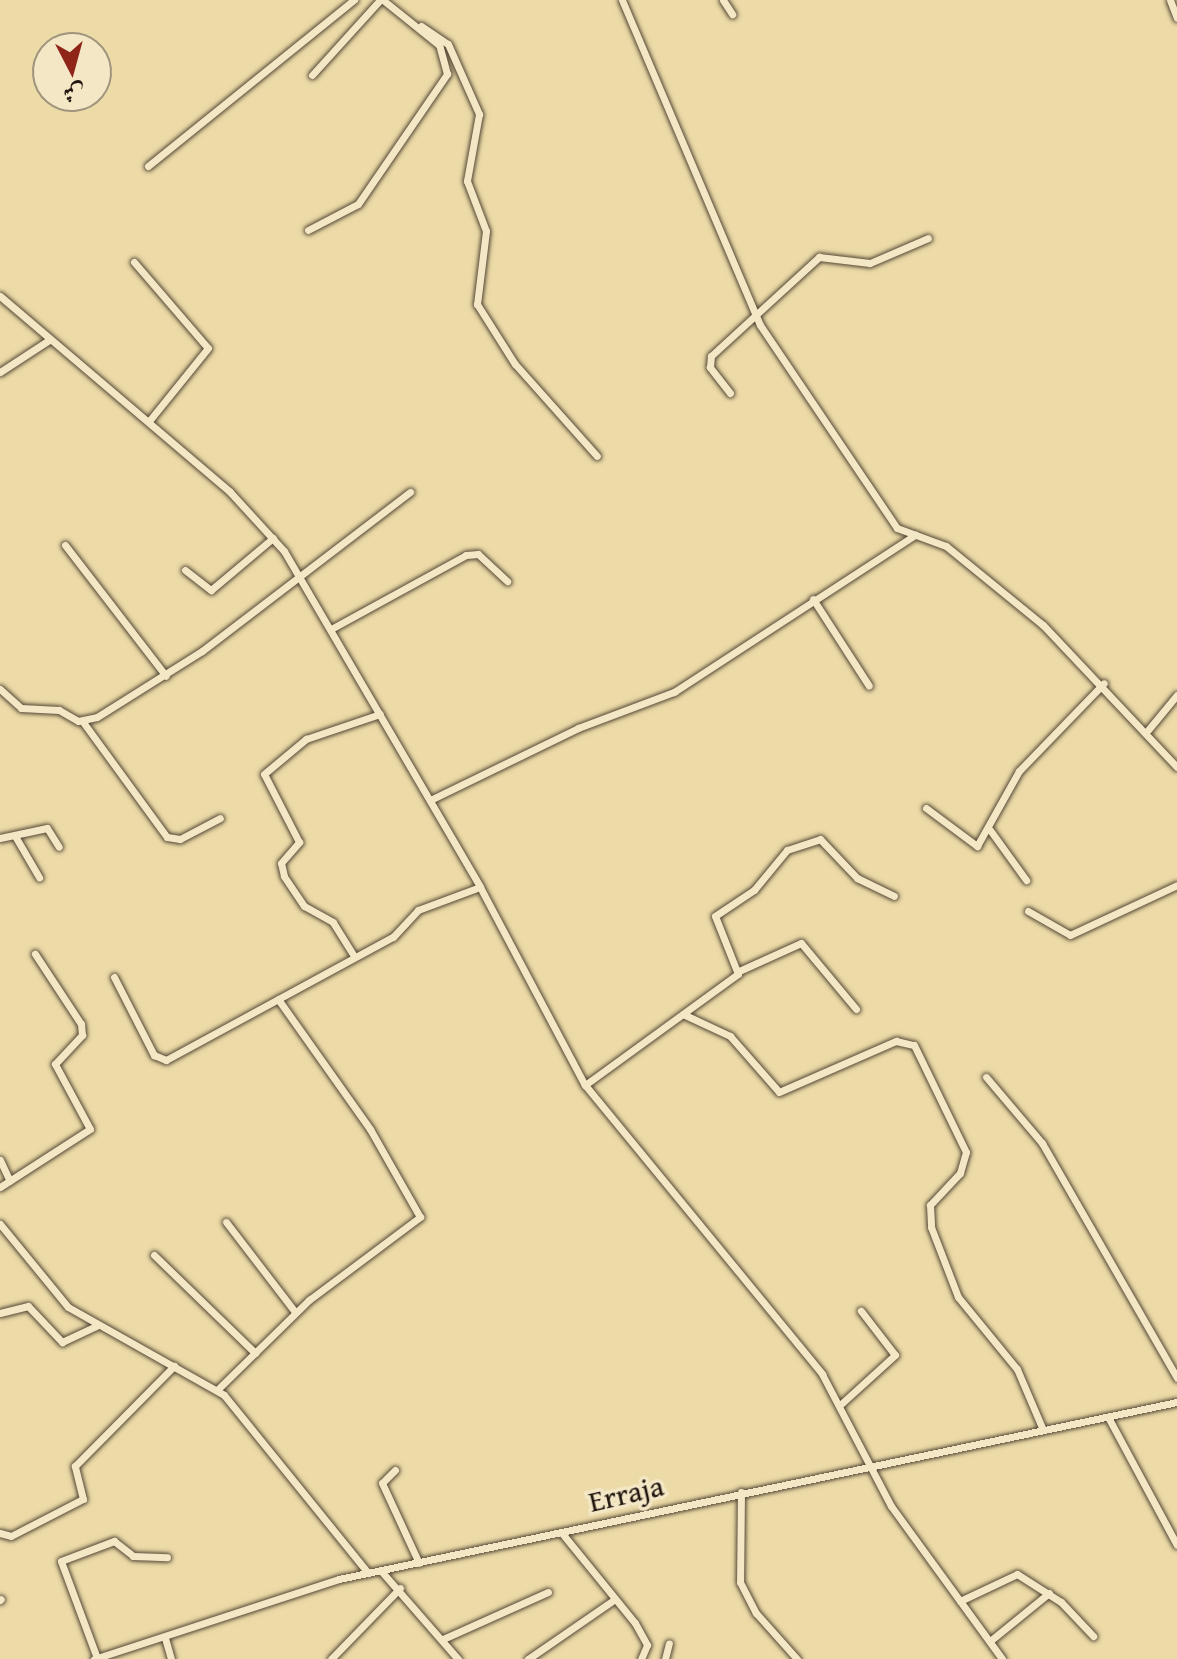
<!DOCTYPE html>
<html>
<head>
<meta charset="utf-8">
<style>
  body { margin:0 }
  #map { position:relative; width:1177px; height:1659px; overflow:hidden; background:#ecdaa7; font-family:"Gentium Book Plus",Amiri,serif }
  div>[style] { position:absolute }
  .roads { filter:drop-shadow(0 0 2px #544836) drop-shadow(0 0 2px #544836) }
  .street>* { height:7px; margin:-3.5px; padding:0 3.5px; transform-origin:3.5px; border-radius:3.5px; background:#f3e7c6 }
  span { translate:-50% -50%; white-space:nowrap; text-align:center; line-height:1.15; -webkit-text-stroke:7px #f3e7c6; paint-order:stroke }
  .street-label { font-size:30px; color:#221710 }
  .north { position:absolute; left:32px; top:32px; width:80px; height:80px; box-sizing:border-box; background:#f3e7c6; border:2px solid #9f947d; border-radius:50%; rotate:174deg; font-size:22px; font-weight:700; line-height:32px; text-align:center; color:#221710 }
  .north::after { content:''; display:block; margin:auto; width:28px; height:36px; background:#8f2418; clip-path:polygon(50% 0,100% 100%,50% 72%,0 100%) }
</style>
</head>
<body>
<div id="map">
  <div class="roads">
    <div class="street">
      <div style="left:622px;top:0;width:353px;rotate:67deg"></div>
      <div style="left:760px;top:325px;width:245px;rotate:56deg"></div>
      <div style="left:897px;top:528px;width:52px;rotate:20.2deg"></div>
      <div style="left:946px;top:546px;width:125px;rotate:39.2deg"></div>
      <div style="left:1043px;top:625px;width:195px;rotate:46.7deg"></div>
      <div style="left:723px;top:0;width:17px;rotate:57deg"></div>
      <div style="left:1170px;top:0;width:19px;rotate:69deg"></div>
      <div style="left:421px;top:26px;width:32px;rotate:34deg"></div>
      <div style="left:448px;top:44px;width:77px;rotate:66.1deg"></div>
      <div style="left:479px;top:114px;width:68px;rotate:100.2deg"></div>
      <div style="left:467px;top:181px;width:53px;rotate:69.2deg"></div>
      <div style="left:486px;top:231px;width:74px;rotate:97deg"></div>
      <div style="left:477px;top:304px;width:71px;rotate:57.7deg"></div>
      <div style="left:515px;top:364px;width:123px;rotate:48.3deg"></div>
      <div style="left:312px;top:75px;width:101px;rotate:-47.8deg"></div>
      <div style="left:148px;top:166px;width:265px;rotate:-38.9deg"></div>
      <div style="left:308px;top:230px;width:56px;rotate:-27.5deg"></div>
      <div style="left:358px;top:204px;width:158px;rotate:-55.6deg"></div>
      <div style="left:447px;top:74px;width:30px;rotate:-105deg"></div>
      <div style="left:439px;top:45px;width:72px;rotate:-141.2deg"></div>
      <div style="left:134px;top:262px;width:113px;rotate:49.3deg"></div>
      <div style="left:208px;top:348px;width:94px;rotate:128.9deg"></div>
      <div style="left:0;top:296px;width:302px;rotate:40.4deg"></div>
      <div style="left:230px;top:492px;width:80px;rotate:47.5deg"></div>
      <div style="left:284px;top:551px;width:389px;rotate:59.7deg"></div>
      <div style="left:480px;top:887px;width:224px;rotate:62.1deg"></div>
      <div style="left:585px;top:1085px;width:374px;rotate:50.6deg"></div>
      <div style="left:822px;top:1374px;width:149px;rotate:62.4deg"></div>
      <div style="left:891px;top:1506px;width:189px;rotate:54deg"></div>
      <div style="left:0;top:372px;width:59px;rotate:-33.1deg"></div>
      <div style="left:730px;top:393px;width:33px;rotate:-128deg"></div>
      <div style="left:710px;top:367px;width:11px;rotate:-85deg"></div>
      <div style="left:711px;top:356px;width:147px;rotate:-42.5deg"></div>
      <div style="left:819px;top:257px;width:51px;rotate:6.7deg"></div>
      <div style="left:870px;top:263px;width:63px;rotate:-23.3deg"></div>
      <div style="left:65px;top:545px;width:165px;rotate:52.4deg"></div>
      <div style="left:185px;top:570px;width:33px;rotate:38deg"></div>
      <div style="left:211px;top:590px;width:81px;rotate:-40deg"></div>
      <div style="left:813px;top:599px;width:103px;rotate:57.2deg"></div>
      <div style="left:331px;top:629px;width:154px;rotate:-28.7deg"></div>
      <div style="left:466px;top:555px;width:12px;rotate:-5deg"></div>
      <div style="left:478px;top:554px;width:40px;rotate:43deg"></div>
      <div style="left:0;top:689px;width:28px;rotate:42deg"></div>
      <div style="left:21px;top:708px;width:38px;rotate:3deg"></div>
      <div style="left:59px;top:710px;width:22px;rotate:30deg"></div>
      <div style="left:78px;top:721px;width:19px;rotate:-12deg"></div>
      <div style="left:97px;top:717px;width:124px;rotate:-32.2deg"></div>
      <div style="left:202px;top:651px;width:262px;rotate:-37.4deg"></div>
      <div style="left:83px;top:722px;width:142px;rotate:53.9deg"></div>
      <div style="left:167px;top:837px;width:13px;rotate:9deg"></div>
      <div style="left:180px;top:839px;width:45px;rotate:-27.7deg"></div>
      <div style="left:1148px;top:730px;width:45px;rotate:-50.4deg"></div>
      <div style="left:430px;top:800px;width:165px;rotate:-25.9deg"></div>
      <div style="left:578px;top:728px;width:103px;rotate:-20.6deg"></div>
      <div style="left:674px;top:692px;width:288px;rotate:-33.1deg"></div>
      <div style="left:926px;top:808px;width:64px;rotate:36.7deg"></div>
      <div style="left:977px;top:846px;width:86px;rotate:-60.8deg"></div>
      <div style="left:1019px;top:771px;width:122px;rotate:-46deg"></div>
      <div style="left:990px;top:830px;width:62px;rotate:54.2deg"></div>
      <div style="left:15px;top:836px;width:48px;rotate:59.7deg"></div>
      <div style="left:0;top:838px;width:48px;rotate:-12deg"></div>
      <div style="left:47px;top:828px;width:22px;rotate:58deg"></div>
      <div style="left:1028px;top:911px;width:48px;rotate:29.7deg"></div>
      <div style="left:1070px;top:935px;width:118px;rotate:-25deg"></div>
      <div style="left:354px;top:956px;width:40px;rotate:-122deg"></div>
      <div style="left:333px;top:922px;width:33px;rotate:-151deg"></div>
      <div style="left:304px;top:906px;width:36px;rotate:-124deg"></div>
      <div style="left:284px;top:876px;width:13px;rotate:-103deg"></div>
      <div style="left:281px;top:863px;width:28px;rotate:-49deg"></div>
      <div style="left:299px;top:842px;width:76px;rotate:-117.2deg"></div>
      <div style="left:264px;top:774px;width:55px;rotate:-39.8deg"></div>
      <div style="left:306px;top:739px;width:78px;rotate:-18.7deg"></div>
      <div style="left:739px;top:971px;width:68px;rotate:-24.3deg"></div>
      <div style="left:801px;top:943px;width:86px;rotate:50.2deg"></div>
      <div style="left:114px;top:977px;width:88px;rotate:62.9deg"></div>
      <div style="left:154px;top:1055px;width:13px;rotate:23deg"></div>
      <div style="left:166px;top:1060px;width:258px;rotate:-28.5deg"></div>
      <div style="left:393px;top:937px;width:37px;rotate:-47deg"></div>
      <div style="left:418px;top:910px;width:66px;rotate:-20.4deg"></div>
      <div style="left:685px;top:1015px;width:50px;rotate:25deg"></div>
      <div style="left:730px;top:1036px;width:74px;rotate:48.8deg"></div>
      <div style="left:779px;top:1092px;width:128px;rotate:-23.6deg"></div>
      <div style="left:896px;top:1041px;width:18px;rotate:13deg"></div>
      <div style="left:914px;top:1045px;width:119px;rotate:64.1deg"></div>
      <div style="left:966px;top:1152px;width:22px;rotate:106deg"></div>
      <div style="left:960px;top:1173px;width:44px;rotate:133.2deg"></div>
      <div style="left:930px;top:1205px;width:22px;rotate:87deg"></div>
      <div style="left:931px;top:1227px;width:75px;rotate:68.9deg"></div>
      <div style="left:958px;top:1297px;width:93px;rotate:50.7deg"></div>
      <div style="left:1017px;top:1369px;width:66px;rotate:66.9deg"></div>
      <div style="left:986px;top:1077px;width:87px;rotate:49.7deg"></div>
      <div style="left:1042px;top:1143px;width:271px;rotate:60.1deg"></div>
      <div style="left:585px;top:1085px;width:189px;rotate:-36deg"></div>
      <div style="left:738px;top:974px;width:62px;rotate:-111.6deg"></div>
      <div style="left:715px;top:916px;width:47px;rotate:-33.7deg"></div>
      <div style="left:754px;top:890px;width:52px;rotate:-50.5deg"></div>
      <div style="left:787px;top:850px;width:35px;rotate:-18deg"></div>
      <div style="left:820px;top:839px;width:54px;rotate:46.5deg"></div>
      <div style="left:857px;top:878px;width:41px;rotate:25.9deg"></div>
      <div style="left:0;top:1160px;width:23px;rotate:65deg"></div>
      <div style="left:0;top:1187px;width:107px;rotate:-32.8deg"></div>
      <div style="left:90px;top:1129px;width:74px;rotate:-118.3deg"></div>
      <div style="left:55px;top:1064px;width:40px;rotate:-47deg"></div>
      <div style="left:82px;top:1035px;width:11px;rotate:-95deg"></div>
      <div style="left:81px;top:1024px;width:84px;rotate:-123.3deg"></div>
      <div style="left:226px;top:1222px;width:113px;rotate:52.5deg"></div>
      <div style="left:0;top:1224px;width:107px;rotate:50.7deg"></div>
      <div style="left:68px;top:1307px;width:179px;rotate:29.4deg"></div>
      <div style="left:224px;top:1395px;width:229px;rotate:51deg"></div>
      <div style="left:154px;top:1255px;width:141px;rotate:44.1deg"></div>
      <div style="left:0;top:1313px;width:29px;rotate:-14deg"></div>
      <div style="left:28px;top:1306px;width:50px;rotate:46.6deg"></div>
      <div style="left:62px;top:1342px;width:38px;rotate:-25deg"></div>
      <div style="left:217px;top:1390px;width:129px;rotate:-44.4deg"></div>
      <div style="left:309px;top:1300px;width:139px;rotate:-36.8deg"></div>
      <div style="left:420px;top:1217px;width:101px;rotate:-119.6deg"></div>
      <div style="left:370px;top:1129px;width:159px;rotate:-125.3deg"></div>
      <div style="left:841px;top:1404px;width:73px;rotate:-42.2deg"></div>
      <div style="left:895px;top:1355px;width:56px;rotate:-127.7deg"></div>
      <div style="left:1108px;top:1417px;width:145px;rotate:61.7deg"></div>
      <div style="left:395px;top:1470px;width:18px;rotate:135deg"></div>
      <div style="left:382px;top:1483px;width:88px;rotate:65.2deg"></div>
      <div style="left:741px;top:1492px;width:90px;rotate:90.6deg"></div>
      <div style="left:740px;top:1582px;width:35px;rotate:63deg"></div>
      <div style="left:756px;top:1613px;width:62px;rotate:48.3deg"></div>
      <div style="left:561px;top:1532px;width:117px;rotate:50.9deg"></div>
      <div style="left:635px;top:1623px;width:25px;rotate:61deg"></div>
      <div style="left:647px;top:1645px;width:15px;rotate:113deg"></div>
      <div style="left:0;top:1533px;width:11px;rotate:15deg"></div>
      <div style="left:11px;top:1536px;width:81px;rotate:-27.2deg"></div>
      <div style="left:83px;top:1499px;width:34px;rotate:-104deg"></div>
      <div style="left:75px;top:1466px;width:141px;rotate:-45.3deg"></div>
      <div style="left:382px;top:1572px;width:116px;rotate:48.9deg"></div>
      <div style="left:0;top:1600px;width:1px;rotate:-45deg"></div>
      <div style="left:960px;top:1601px;width:63px;rotate:-25.3deg"></div>
      <div style="left:1017px;top:1574px;width:52px;rotate:32.5deg"></div>
      <div style="left:1061px;top:1602px;width:47px;rotate:46.7deg"></div>
      <div style="left:165px;top:1638px;width:22px;rotate:74deg"></div>
      <div style="left:443px;top:1639px;width:115px;rotate:-24.1deg"></div>
      <div style="left:990px;top:1641px;width:76px;rotate:-39.1deg"></div>
      <div style="left:97px;top:1658px;width:103px;rotate:-110.4deg"></div>
      <div style="left:61px;top:1561px;width:57px;rotate:-20.7deg"></div>
      <div style="left:114px;top:1541px;width:24px;rotate:38deg"></div>
      <div style="left:133px;top:1556px;width:34px;rotate:2deg"></div>
      <div style="left:94px;top:1659px;width:258px;rotate:-18.1deg"></div>
      <div style="left:339px;top:1579px;width:856px;rotate:-11.93deg"></div>
      <div style="left:331px;top:1659px;width:99px;rotate:-45.8deg"></div>
      <div style="left:528px;top:1659px;width:102px;rotate:-34.6deg"></div>
      <div style="left:665px;top:1659px;width:16px;rotate:-76deg"></div>
    </div>
  </div>
  <div class="street-label">
    <span style="left:626px;top:1493px;rotate:-13deg">Erraja</span>
  </div>
  <div class="north">ش</div>
</div>
</body>
</html>
